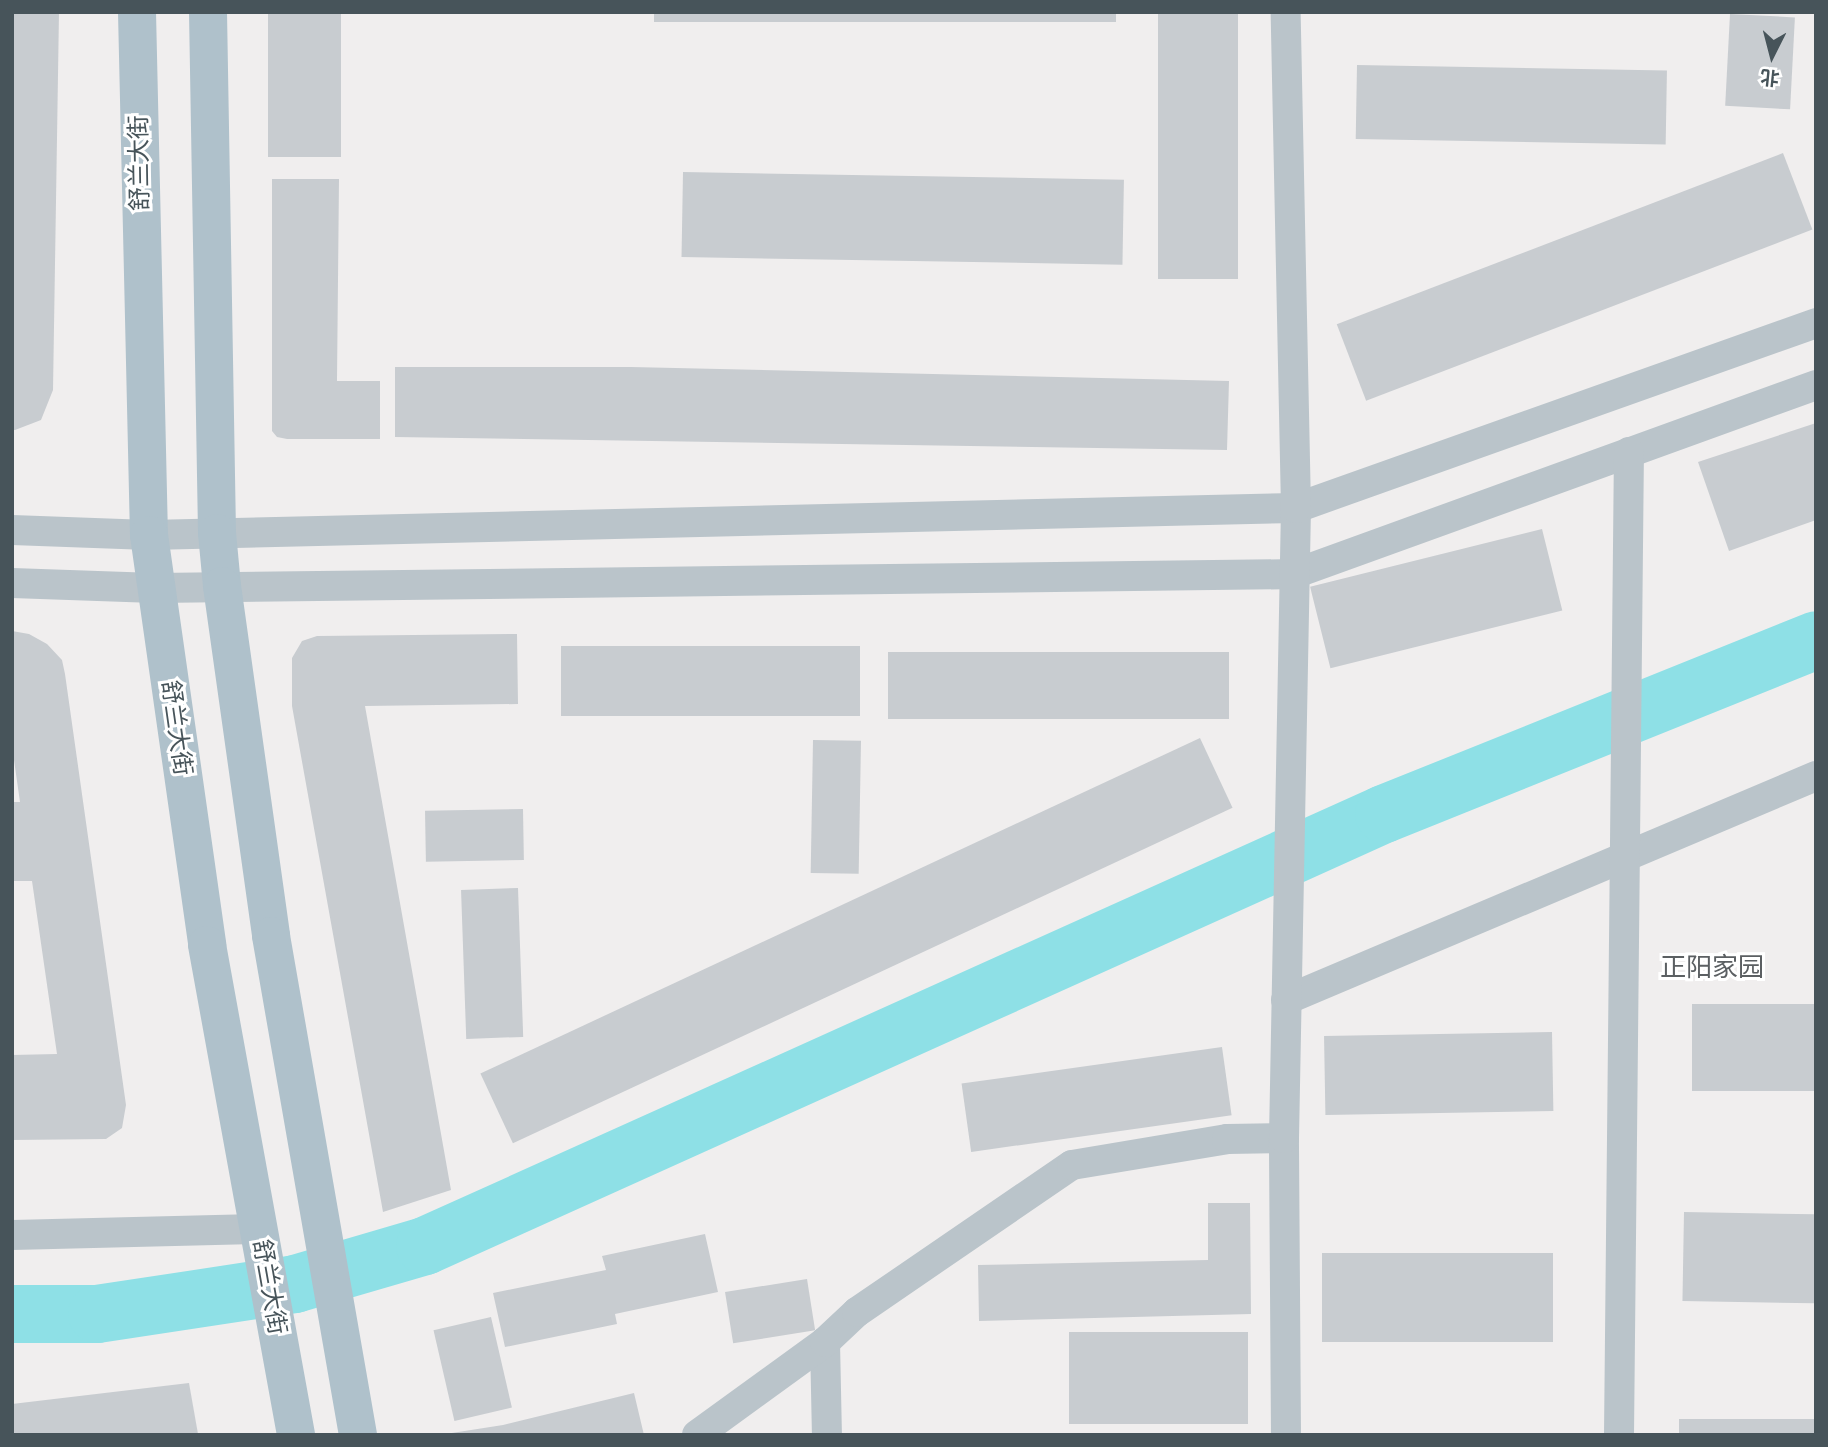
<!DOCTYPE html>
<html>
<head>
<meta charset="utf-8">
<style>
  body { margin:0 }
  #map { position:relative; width:1828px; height:1447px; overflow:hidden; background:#f0eeee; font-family:"Nunito Sans","Noto Sans SC",sans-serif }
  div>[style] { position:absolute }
  .river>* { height:58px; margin:-29px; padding:0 29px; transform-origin:29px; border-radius:29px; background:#8ee0e6 }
  .building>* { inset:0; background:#c8ccd0; transform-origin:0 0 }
  .minor>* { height:30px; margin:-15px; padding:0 15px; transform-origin:15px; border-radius:15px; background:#bac4ca }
  .major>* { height:38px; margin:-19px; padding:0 19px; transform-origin:19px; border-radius:19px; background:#afc1cb }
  span { translate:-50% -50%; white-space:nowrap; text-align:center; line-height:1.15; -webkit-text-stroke:6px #fff; paint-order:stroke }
  .street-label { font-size:24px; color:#47545a }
  .neighbourhood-label { font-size:26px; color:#5b5f62 }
  .frame { position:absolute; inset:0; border:14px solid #47545a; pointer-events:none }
  .north { position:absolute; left:1737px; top:21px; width:70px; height:70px; -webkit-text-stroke:5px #fff; paint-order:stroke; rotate:186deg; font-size:19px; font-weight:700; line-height:28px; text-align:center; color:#47545a }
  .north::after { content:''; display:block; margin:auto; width:24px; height:32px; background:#47545a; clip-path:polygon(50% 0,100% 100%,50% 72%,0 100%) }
</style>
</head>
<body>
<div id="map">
  <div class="river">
    <div style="left:12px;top:1314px;width:85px"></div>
    <div style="left:97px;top:1314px;width:200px;rotate:-8.6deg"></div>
    <div style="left:295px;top:1284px;width:135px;rotate:-16.3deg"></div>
    <div style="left:425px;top:1246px;width:1052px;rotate:-24.25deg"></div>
    <div style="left:1384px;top:814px;width:466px;rotate:-21.9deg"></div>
  </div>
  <div class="building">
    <div style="clip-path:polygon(12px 12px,59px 12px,53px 390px,41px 420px,15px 430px,12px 430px)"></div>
    <div style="left:268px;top:12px;width:73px;height:145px"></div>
    <div style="left:654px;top:12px;width:462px;height:10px"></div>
    <div style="left:1158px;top:12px;width:80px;height:267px"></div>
    <div style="left:1730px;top:14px;width:65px;height:92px;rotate:3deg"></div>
    <div style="left:1357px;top:65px;width:310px;height:74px;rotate:1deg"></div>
    <div style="left:1783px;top:153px;width:82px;height:478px;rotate:69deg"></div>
    <div style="left:683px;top:172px;width:441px;height:85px;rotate:1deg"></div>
    <div style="clip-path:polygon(272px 179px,339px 179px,337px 381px,380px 381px,380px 439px,287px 439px,277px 437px,272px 431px)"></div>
    <div style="clip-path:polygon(395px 367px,631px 367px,1229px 381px,1227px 450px,395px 437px)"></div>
    <div style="clip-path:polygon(1816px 423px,1816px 520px,1729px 551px,1698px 462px)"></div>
    <div style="left:1542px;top:529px;width:84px;height:239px;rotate:76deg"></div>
    <div style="clip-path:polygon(12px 631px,29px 634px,47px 644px,62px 660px,65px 674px,126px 1105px,122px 1128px,106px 1139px,12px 1140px,12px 1055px,57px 1054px,32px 881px,12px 881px,12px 802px,20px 802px,12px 746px)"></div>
    <div style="clip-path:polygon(517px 634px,518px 704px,365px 706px,451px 1190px,383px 1212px,292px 706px,292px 658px,302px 641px,317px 636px)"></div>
    <div style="left:561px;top:646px;width:299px;height:70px"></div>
    <div style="left:888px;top:652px;width:341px;height:67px"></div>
    <div style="left:1200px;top:738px;width:77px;height:794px;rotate:65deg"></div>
    <div style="left:813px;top:740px;width:48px;height:133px;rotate:1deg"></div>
    <div style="left:523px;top:809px;width:51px;height:98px;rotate:89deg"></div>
    <div style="left:518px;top:888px;width:149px;height:57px;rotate:88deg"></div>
    <div style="left:1816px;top:1004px;width:87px;height:124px;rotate:90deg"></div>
    <div style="left:1552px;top:1032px;width:79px;height:228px;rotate:89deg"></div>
    <div style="left:1222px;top:1047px;width:69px;height:263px;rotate:82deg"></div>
    <div style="clip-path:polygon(1208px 1203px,1250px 1203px,1251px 1314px,979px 1321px,978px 1265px,1208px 1260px)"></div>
    <div style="left:1684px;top:1212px;width:132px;height:89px;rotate:1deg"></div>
    <div style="clip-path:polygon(705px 1234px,718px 1292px,615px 1314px,617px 1324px,505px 1347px,493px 1293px,606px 1270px,602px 1256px)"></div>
    <div style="left:1322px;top:1253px;width:231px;height:89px"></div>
    <div style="left:807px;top:1279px;width:52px;height:83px;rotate:81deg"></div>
    <div style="left:491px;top:1317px;width:93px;height:59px;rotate:77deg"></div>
    <div style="left:1248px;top:1332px;width:92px;height:179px;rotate:90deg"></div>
    <div style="clip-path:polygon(189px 1383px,198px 1434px,12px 1435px,12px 1404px)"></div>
    <div style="clip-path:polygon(634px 1393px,644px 1435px,439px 1435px,503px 1425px)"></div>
    <div style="left:1679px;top:1419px;width:137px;height:16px"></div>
  </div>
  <div class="minor">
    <div style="left:12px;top:530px;width:137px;rotate:2.1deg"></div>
    <div style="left:149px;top:535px;width:1147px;rotate:-1.35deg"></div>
    <div style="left:1296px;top:508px;width:552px;rotate:-19.58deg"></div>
    <div style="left:12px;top:583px;width:143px;rotate:2deg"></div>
    <div style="left:155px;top:588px;width:1139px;rotate:-0.7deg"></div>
    <div style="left:1294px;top:574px;width:555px;rotate:-19.9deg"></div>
    <div style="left:1286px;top:1000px;width:575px;rotate:-22.91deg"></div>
    <div style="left:12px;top:1235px;width:246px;rotate:-1.4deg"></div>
    <div style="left:825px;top:1342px;width:93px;rotate:88.8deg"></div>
    <div style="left:697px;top:1435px;width:158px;rotate:-36deg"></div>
    <div style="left:825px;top:1342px;width:44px;rotate:-43.2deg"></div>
    <div style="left:857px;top:1312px;width:260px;rotate:-34.4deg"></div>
    <div style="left:1072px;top:1165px;width:157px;rotate:-9.5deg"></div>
    <div style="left:1227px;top:1139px;width:57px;rotate:-1deg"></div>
    <div style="left:1286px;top:1435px;width:297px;rotate:-90.4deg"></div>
    <div style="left:1284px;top:1138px;width:630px;rotate:-88.91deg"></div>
    <div style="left:1296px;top:508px;width:496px;rotate:-91.2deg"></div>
    <div style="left:1619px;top:1435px;width:983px;rotate:-89.42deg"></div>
  </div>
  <div class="major">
    <div style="left:137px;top:12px;width:523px;rotate:88.69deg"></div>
    <div style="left:149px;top:535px;width:414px;rotate:81.9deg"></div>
    <div style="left:207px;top:945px;width:498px;rotate:79.7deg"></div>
    <div style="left:208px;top:12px;width:521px;rotate:89.01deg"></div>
    <div style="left:217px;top:533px;width:53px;rotate:84.6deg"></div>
    <div style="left:222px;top:586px;width:353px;rotate:82deg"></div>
    <div style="left:271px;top:936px;width:507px;rotate:80.11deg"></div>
  </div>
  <div class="street-label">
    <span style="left:140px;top:163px;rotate:-91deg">舒兰大街</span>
    <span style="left:176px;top:728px;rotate:82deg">舒兰大街</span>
    <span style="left:269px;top:1287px;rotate:80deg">舒兰大街</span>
  </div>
  <div class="neighbourhood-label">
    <span style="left:1712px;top:968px">正阳家园</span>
  </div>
  <div class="frame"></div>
  <div class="north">北</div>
</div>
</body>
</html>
